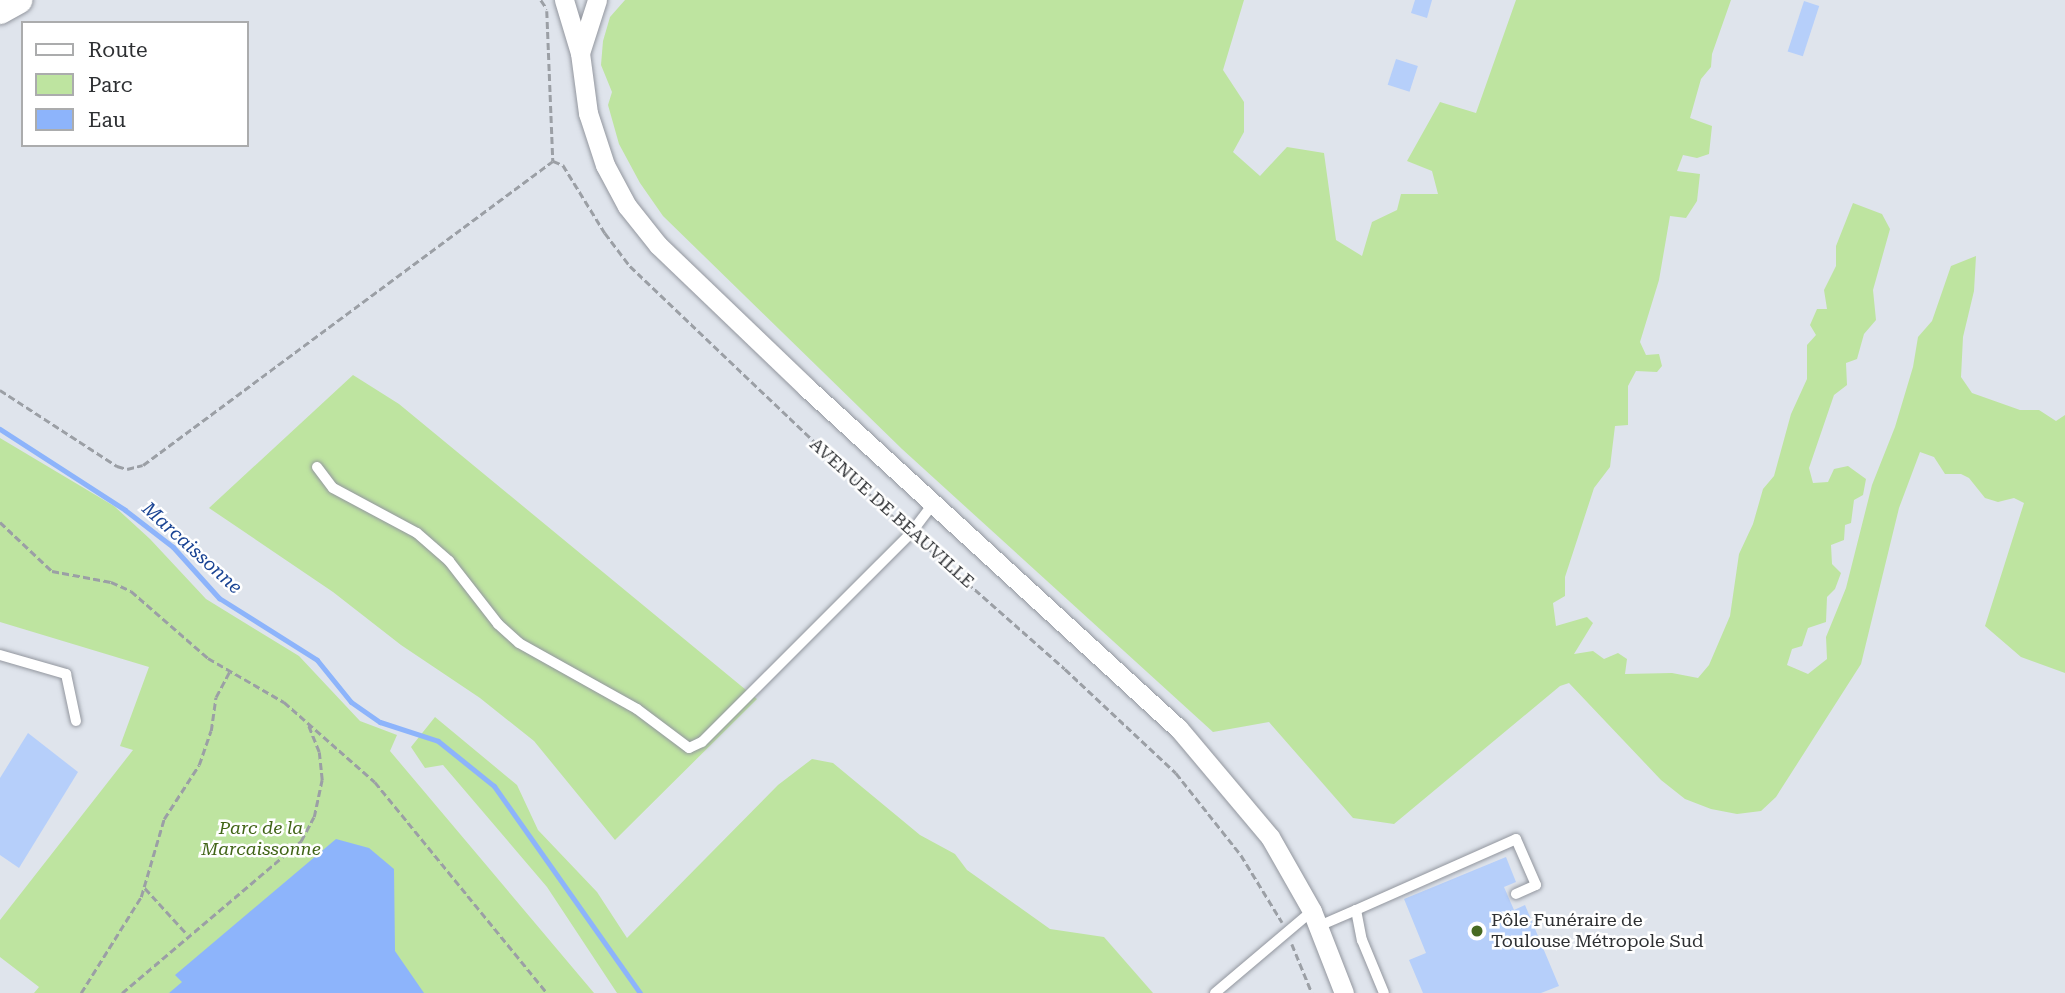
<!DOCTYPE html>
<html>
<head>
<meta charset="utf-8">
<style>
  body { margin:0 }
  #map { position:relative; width:2065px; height:993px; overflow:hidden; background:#dfe4ec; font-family:"Roboto Serif",serif }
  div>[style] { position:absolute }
  .green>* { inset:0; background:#bee4a0 }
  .water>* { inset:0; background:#8db4fb }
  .stream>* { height:5px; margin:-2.5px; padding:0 2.5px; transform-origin:2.5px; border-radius:2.5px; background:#8db4fb }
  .building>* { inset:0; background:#b6cffa; transform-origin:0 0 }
  .path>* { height:2.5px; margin-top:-1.25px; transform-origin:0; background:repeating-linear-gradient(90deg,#9b9fa5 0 7px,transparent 0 10.5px) }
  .roads { filter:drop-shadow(0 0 2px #92969e) drop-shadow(0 0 2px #92969e) }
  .lane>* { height:10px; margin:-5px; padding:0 5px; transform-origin:5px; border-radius:5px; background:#fff }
  .street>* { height:19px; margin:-9.5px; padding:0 9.5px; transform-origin:9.5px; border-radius:9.5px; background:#fff }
  .secondary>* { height:28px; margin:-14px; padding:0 14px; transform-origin:14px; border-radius:14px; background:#fff }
  .dots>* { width:19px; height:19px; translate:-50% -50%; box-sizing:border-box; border:4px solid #fff; border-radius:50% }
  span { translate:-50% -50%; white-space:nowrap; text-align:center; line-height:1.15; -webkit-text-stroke:5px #fff; paint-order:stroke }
  .street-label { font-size:18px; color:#2e3033 }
  .park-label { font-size:18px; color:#406416; font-style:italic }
  .poi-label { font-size:18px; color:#2e3033 }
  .left { translate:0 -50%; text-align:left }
  .water-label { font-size:19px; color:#194393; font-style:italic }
  .legend { position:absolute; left:21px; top:21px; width:228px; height:126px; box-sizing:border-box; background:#fff; border:2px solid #abacad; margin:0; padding:9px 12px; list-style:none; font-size:21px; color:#2e3033 }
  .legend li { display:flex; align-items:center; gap:14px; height:35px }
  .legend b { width:35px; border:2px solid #abacad }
</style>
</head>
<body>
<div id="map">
  <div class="green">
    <div style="clip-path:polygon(625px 0,1244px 0,1223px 70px,1244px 102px,1244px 132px,1233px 152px,1260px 176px,1287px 147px,1324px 153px,1336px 240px,1362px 256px,1372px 222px,1397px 210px,1401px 194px,1438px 194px,1432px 171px,1407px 161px,1440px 102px,1476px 113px,1516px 0,1731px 0,1712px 54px,1711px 67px,1701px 79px,1690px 118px,1712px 126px,1709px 154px,1697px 158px,1683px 155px,1677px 171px,1700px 174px,1697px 201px,1686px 218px,1670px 216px,1659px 280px,1640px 342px,1646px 355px,1659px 354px,1662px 366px,1657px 372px,1636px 371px,1628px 386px,1628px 425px,1615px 426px,1610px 467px,1594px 488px,1565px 577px,1565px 596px,1553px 603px,1556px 626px,1587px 617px,1593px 623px,1574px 654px,1593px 651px,1604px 659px,1618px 653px,1627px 659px,1625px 674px,1672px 673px,1698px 678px,1709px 665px,1730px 616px,1739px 554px,1753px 524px,1763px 489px,1774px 476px,1791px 414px,1807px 379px,1807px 345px,1816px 335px,1810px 325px,1817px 309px,1827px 309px,1824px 290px,1836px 266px,1836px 246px,1853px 203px,1882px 214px,1890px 229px,1873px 290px,1876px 320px,1864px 334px,1857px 359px,1846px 363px,1847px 385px,1834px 395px,1809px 468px,1813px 483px,1828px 482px,1834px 469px,1848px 466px,1866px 479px,1863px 495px,1854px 500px,1851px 523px,1845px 525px,1844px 540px,1831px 545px,1832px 564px,1841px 573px,1835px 589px,1827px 597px,1826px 622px,1808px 628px,1802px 646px,1792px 649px,1787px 665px,1808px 674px,1827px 659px,1826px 637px,1846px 588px,1872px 485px,1895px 427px,1913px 367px,1918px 337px,1932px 321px,1951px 266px,1976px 256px,1974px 291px,1963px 337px,1961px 377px,1972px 393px,2020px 410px,2039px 410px,2056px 421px,2065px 415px,2065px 673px,2021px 657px,1985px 626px,2024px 503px,2014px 498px,1998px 502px,1985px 498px,1969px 478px,1961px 474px,1945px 474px,1934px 457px,1920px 452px,1899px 508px,1861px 664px,1776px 797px,1761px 811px,1737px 814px,1711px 809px,1685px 799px,1661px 780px,1569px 683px,1560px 686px,1394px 824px,1353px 818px,1269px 722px,1213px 732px,902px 449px,663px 216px,640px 183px,619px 144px,608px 105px,612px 92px,601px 65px,603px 41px,610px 17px)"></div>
    <div style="clip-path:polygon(353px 375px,399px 404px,757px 699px,615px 840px,534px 741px,480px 698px,401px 645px,333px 592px,209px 508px)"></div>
    <div style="clip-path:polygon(0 438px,114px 506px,150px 539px,206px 599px,299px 656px,360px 721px,397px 735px,390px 751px,594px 993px,34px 993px,39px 987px,0 957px,0 920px,133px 750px,120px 746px,149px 667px,0 622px)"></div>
    <div style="clip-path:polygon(435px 717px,517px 785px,538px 830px,597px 892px,627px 938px,778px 785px,812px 759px,833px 763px,920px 835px,955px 854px,967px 870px,1050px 929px,1104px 937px,1153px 993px,617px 993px,547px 887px,443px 765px,425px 768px,411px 747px)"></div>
  </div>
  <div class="water">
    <div style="clip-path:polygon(336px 839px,369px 848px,394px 869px,395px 951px,424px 993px,169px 993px,182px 982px,175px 975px)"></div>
  </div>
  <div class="stream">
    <div style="left:0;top:429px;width:149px;rotate:32.9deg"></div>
    <div style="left:125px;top:510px;width:61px;rotate:37.6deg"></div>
    <div style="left:173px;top:547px;width:69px;rotate:48deg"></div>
    <div style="left:219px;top:598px;width:116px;rotate:32.3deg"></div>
    <div style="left:317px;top:660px;width:54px;rotate:51deg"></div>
    <div style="left:351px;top:702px;width:35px;rotate:35deg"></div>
    <div style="left:380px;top:722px;width:61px;rotate:18.1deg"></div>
    <div style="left:438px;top:741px;width:72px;rotate:38.8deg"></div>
    <div style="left:494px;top:786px;width:253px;rotate:54.8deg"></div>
  </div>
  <div class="building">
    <div style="clip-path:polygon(1415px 0,1432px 0,1427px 18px,1411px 13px)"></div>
    <div style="left:1804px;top:1px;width:16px;height:53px;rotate:18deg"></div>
    <div style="left:1396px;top:59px;width:23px;height:27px;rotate:18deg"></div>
    <div style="clip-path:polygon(28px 733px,78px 772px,19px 868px,0 855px,0 778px)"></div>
    <div style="clip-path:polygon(1506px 857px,1516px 882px,1504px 887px,1514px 910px,1525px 905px,1559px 986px,1541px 993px,1423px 993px,1409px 960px,1426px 953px,1404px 899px)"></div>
  </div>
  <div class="path">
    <div style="left:541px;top:0;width:11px;rotate:56deg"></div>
    <div style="left:547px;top:11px;width:150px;rotate:87.7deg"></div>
    <div style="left:553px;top:161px;width:11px;rotate:22deg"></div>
    <div style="left:563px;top:165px;width:80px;rotate:58.3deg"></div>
    <div style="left:605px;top:233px;width:41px;rotate:52.9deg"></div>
    <div style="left:630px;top:266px;width:376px;rotate:43.6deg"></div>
    <div style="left:0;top:390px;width:140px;rotate:33deg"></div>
    <div style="left:117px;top:466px;width:10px;rotate:17deg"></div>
    <div style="left:127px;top:469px;width:16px;rotate:-14deg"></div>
    <div style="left:143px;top:465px;width:510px;rotate:-36.56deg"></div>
    <div style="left:0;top:522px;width:71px;rotate:43.3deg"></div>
    <div style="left:52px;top:571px;width:60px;rotate:10.6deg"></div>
    <div style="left:111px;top:582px;width:22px;rotate:24deg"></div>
    <div style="left:131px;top:591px;width:102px;rotate:41deg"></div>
    <div style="left:208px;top:658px;width:88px;rotate:30.1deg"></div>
    <div style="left:284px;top:702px;width:121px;rotate:41.3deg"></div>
    <div style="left:375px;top:782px;width:272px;rotate:50.8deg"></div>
    <div style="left:920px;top:541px;width:193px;rotate:41.4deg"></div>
    <div style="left:1065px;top:669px;width:152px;rotate:43.1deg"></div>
    <div style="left:1176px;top:773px;width:105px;rotate:51.6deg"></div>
    <div style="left:1241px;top:855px;width:79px;rotate:58.5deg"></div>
    <div style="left:145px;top:888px;width:62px;rotate:47.6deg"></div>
    <div style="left:1292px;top:944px;width:53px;rotate:67.8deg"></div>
    <div style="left:81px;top:993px;width:113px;rotate:-58deg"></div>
    <div style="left:141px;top:897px;width:81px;rotate:-73.6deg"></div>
    <div style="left:164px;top:819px;width:64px;rotate:-57.1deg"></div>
    <div style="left:199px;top:765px;width:36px;rotate:-71deg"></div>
    <div style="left:211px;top:731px;width:34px;rotate:-82deg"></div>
    <div style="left:216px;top:697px;width:30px;rotate:-62deg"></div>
    <div style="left:122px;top:993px;width:235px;rotate:-40.3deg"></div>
    <div style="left:301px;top:841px;width:27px;rotate:-62deg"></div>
    <div style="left:314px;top:817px;width:38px;rotate:-78deg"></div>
    <div style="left:322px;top:780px;width:28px;rotate:-96deg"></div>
    <div style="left:319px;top:752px;width:29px;rotate:-112deg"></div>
  </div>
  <div class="roads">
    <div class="lane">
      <div style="left:317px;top:467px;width:26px;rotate:53deg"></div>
      <div style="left:333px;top:488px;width:95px;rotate:28.2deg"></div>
      <div style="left:417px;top:533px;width:43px;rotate:41.2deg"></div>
      <div style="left:449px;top:561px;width:80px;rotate:52.1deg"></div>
      <div style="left:498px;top:624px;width:28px;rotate:42deg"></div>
      <div style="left:519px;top:643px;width:135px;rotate:29.2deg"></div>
      <div style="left:637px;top:709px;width:65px;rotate:36.9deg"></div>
      <div style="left:689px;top:748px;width:14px;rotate:-25deg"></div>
      <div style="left:702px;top:742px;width:296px;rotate:-45deg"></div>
      <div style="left:911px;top:533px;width:38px;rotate:-53deg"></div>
      <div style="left:0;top:655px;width:69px;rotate:16.1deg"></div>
      <div style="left:66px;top:674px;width:48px;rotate:78deg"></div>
      <div style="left:1356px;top:910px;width:175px;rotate:-23.9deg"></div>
      <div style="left:1516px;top:839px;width:50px;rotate:66.5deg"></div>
      <div style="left:1536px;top:885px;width:22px;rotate:156deg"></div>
      <div style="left:1319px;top:926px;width:40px;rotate:-23.4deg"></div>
      <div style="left:1356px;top:910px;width:31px;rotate:79deg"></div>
      <div style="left:1362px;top:940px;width:57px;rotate:67.5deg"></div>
      <div style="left:1215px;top:993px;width:127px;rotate:-40.2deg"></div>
    </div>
    <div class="street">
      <div style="left:564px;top:0;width:55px;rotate:73.2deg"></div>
      <div style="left:580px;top:53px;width:61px;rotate:82.4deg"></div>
      <div style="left:588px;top:113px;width:55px;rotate:71.9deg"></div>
      <div style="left:605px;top:165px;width:47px;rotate:61.8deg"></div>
      <div style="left:627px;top:206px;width:50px;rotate:51.5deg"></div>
      <div style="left:658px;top:245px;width:205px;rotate:43.8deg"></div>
      <div style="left:806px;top:387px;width:506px;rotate:42.52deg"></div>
      <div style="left:1179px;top:729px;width:141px;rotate:49.9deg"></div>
      <div style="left:1270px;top:837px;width:85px;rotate:60.4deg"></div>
      <div style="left:1312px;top:911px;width:88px;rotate:68.7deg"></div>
      <div style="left:580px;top:53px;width:56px;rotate:-72.2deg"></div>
    </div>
    <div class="secondary">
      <div style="left:0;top:10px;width:21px;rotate:-29deg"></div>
    </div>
  </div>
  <div class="dots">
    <div style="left:1477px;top:931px;background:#476a23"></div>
  </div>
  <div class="street-label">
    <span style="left:892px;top:513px;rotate:42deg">AVENUE DE BEAUVILLE</span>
  </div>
  <div class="park-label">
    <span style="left:261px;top:839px">Parc de la<br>Marcaissonne</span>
  </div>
  <div class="poi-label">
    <span class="left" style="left:1491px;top:931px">Pôle Funéraire de<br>Toulouse Métropole Sud</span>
  </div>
  <div class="water-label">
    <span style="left:192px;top:548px;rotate:42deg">Marcaissonne</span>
  </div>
  <ul class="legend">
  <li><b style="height:9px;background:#fff"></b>Route</li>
  <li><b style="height:19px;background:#bee4a0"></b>Parc</li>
  <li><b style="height:19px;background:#8db4fb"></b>Eau</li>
  </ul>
</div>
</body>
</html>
